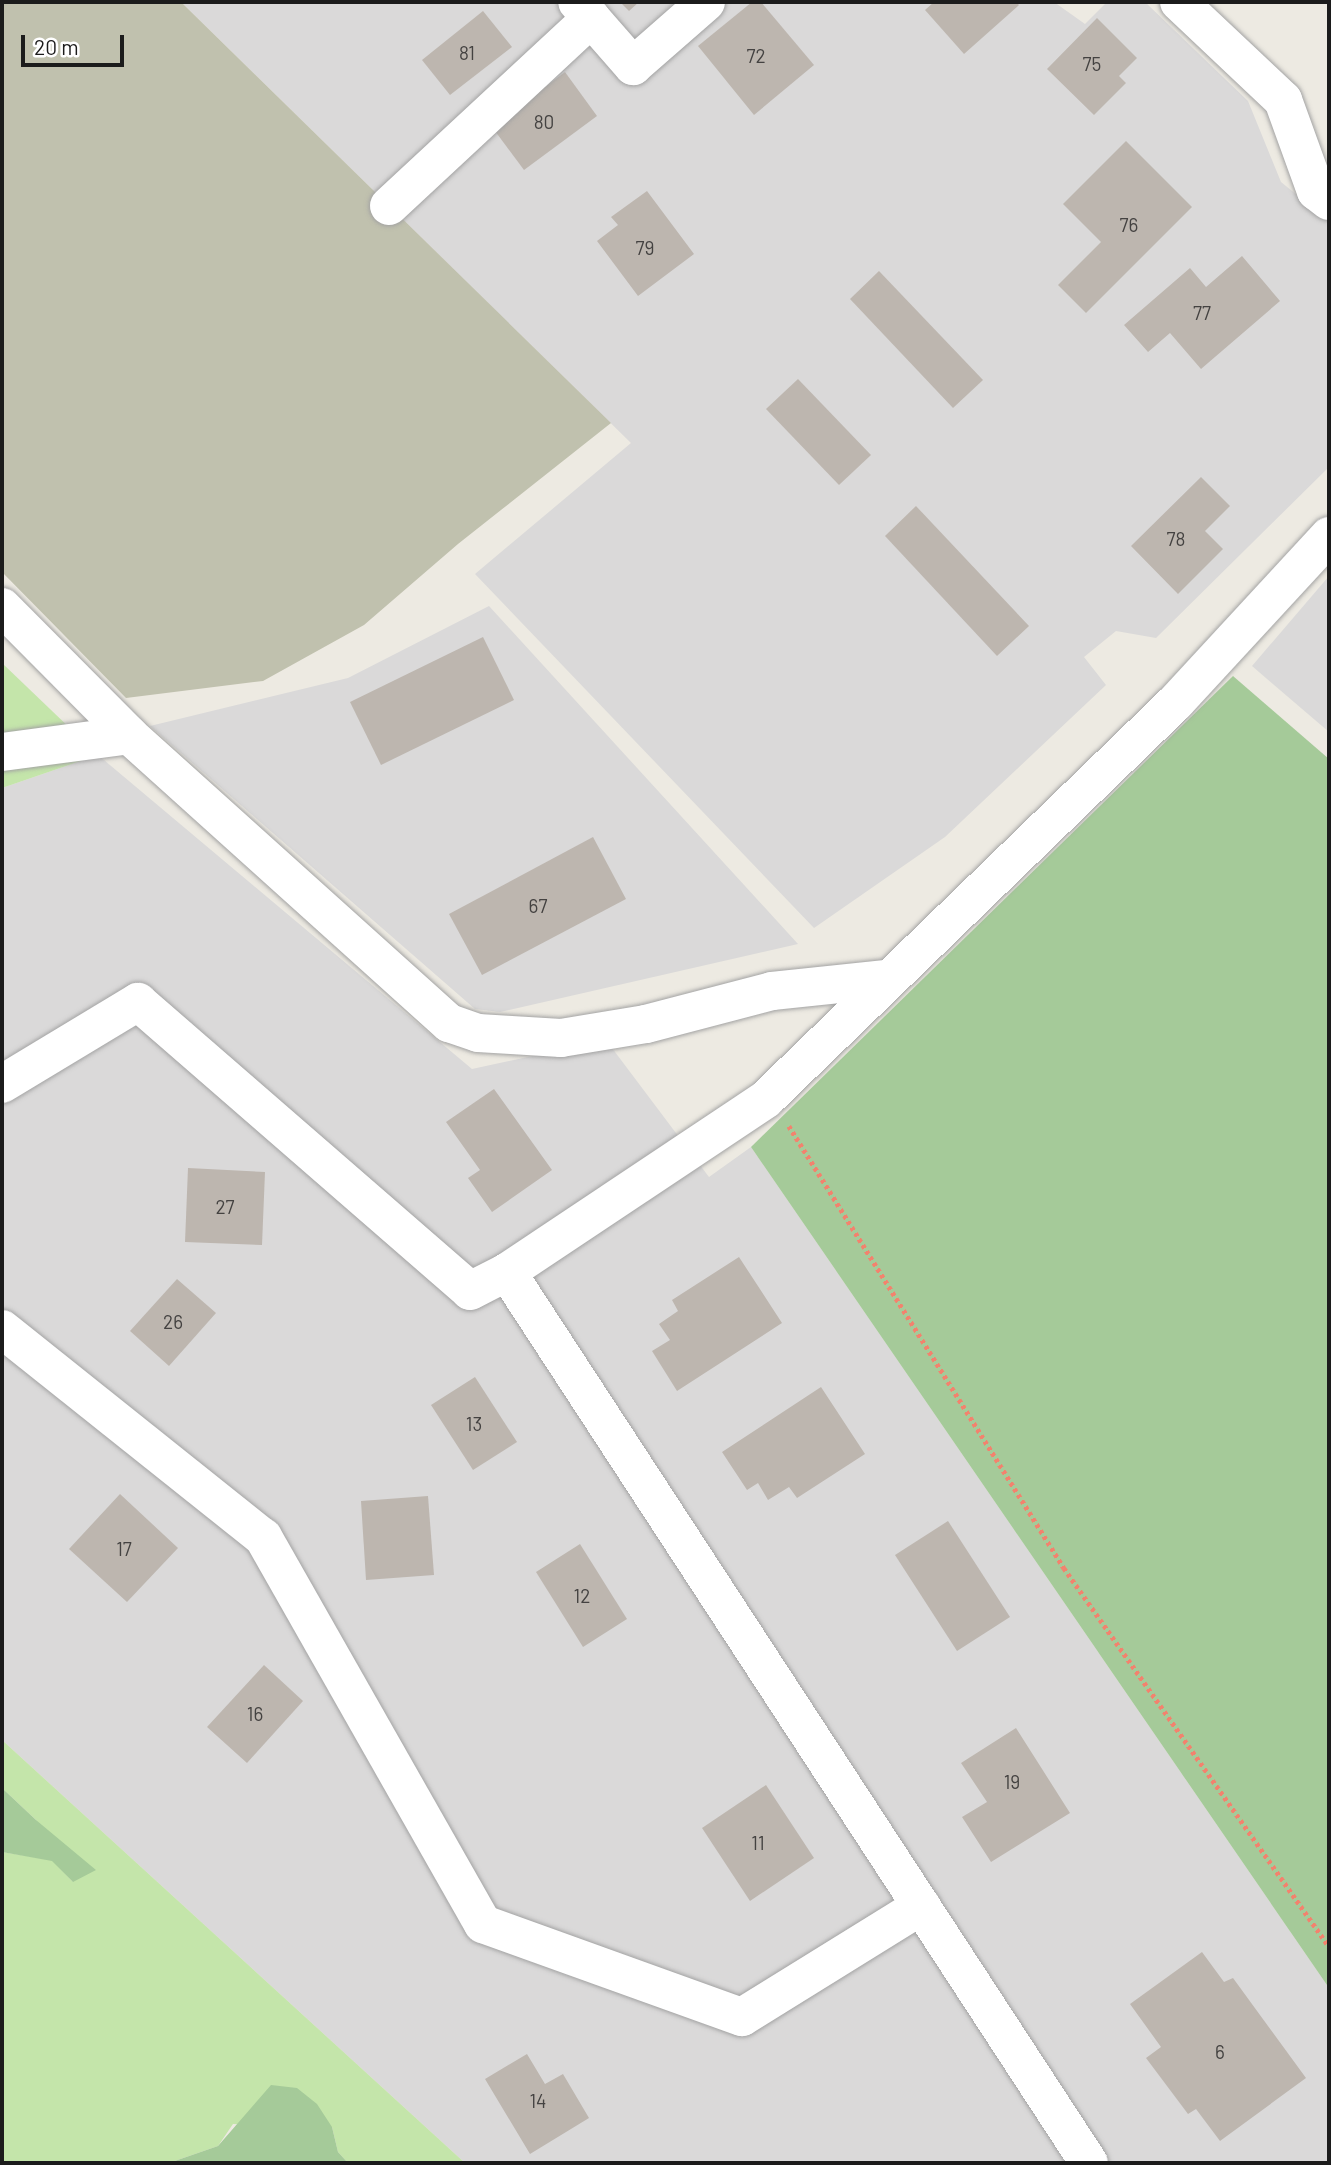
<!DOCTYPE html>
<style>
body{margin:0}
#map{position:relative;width:1331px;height:2165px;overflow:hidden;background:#edeae2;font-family:Barlow,sans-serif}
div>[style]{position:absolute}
.residential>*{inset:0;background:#dad9d9}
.construction>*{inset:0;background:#c0c1ae}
.grass>*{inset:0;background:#c4e5aa}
.forest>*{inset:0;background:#a5ca99}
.building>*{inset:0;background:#bdb6af}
.path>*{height:4.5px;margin-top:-2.25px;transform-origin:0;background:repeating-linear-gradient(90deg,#f2836e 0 3.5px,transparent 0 7px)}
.roads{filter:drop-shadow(0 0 2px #a3a3a3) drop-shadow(0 0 2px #a3a3a3)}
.minor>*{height:38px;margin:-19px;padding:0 19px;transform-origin:19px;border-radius:19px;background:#fff}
span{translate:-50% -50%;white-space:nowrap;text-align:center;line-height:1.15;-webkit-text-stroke:5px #fff;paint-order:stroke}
.number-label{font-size:19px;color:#444241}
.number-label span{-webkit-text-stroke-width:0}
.frame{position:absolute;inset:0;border:4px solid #1c1c1c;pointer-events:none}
.scale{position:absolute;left:21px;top:35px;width:103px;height:32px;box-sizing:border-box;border:4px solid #1c1c1c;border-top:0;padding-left:9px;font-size:21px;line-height:24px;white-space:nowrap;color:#1c1c1c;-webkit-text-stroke:5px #fff;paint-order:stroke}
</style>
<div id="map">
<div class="residential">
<i style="clip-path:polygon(181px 2px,1054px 2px,1085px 24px,1107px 2px,1145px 2px,1248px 101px,1281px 182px,1329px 221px,1329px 467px,1156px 638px,1116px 631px,1084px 657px,1106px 685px,945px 837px,814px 928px,475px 574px,631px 443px)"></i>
<i style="clip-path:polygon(1329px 576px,1329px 732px,1252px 666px)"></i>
<i style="clip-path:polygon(489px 606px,798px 944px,500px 1012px,475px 1009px,150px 726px,348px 678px)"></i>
<i style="clip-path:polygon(98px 755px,472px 1069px,606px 1040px,709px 1177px,751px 1147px,1329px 1988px,1329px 2163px,465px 2163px,2px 1740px,2px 788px)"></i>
</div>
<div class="construction">
<i style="clip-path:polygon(2px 2px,181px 2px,611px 423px,458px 544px,364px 625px,263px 681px,126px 698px,2px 572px)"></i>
</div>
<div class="grass">
<i style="clip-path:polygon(2px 663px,98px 755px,2px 788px)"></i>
<i style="clip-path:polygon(2px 1740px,465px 2163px,348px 2163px,338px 2152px,332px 2127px,233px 2124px,218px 2146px,169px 2163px,2px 2163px,2px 1852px,52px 1860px,73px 1882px,36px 1820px,2px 1788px)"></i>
</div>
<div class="forest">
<i style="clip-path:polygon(1233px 676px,1329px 759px,1329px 1988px,751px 1147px)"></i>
<i style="clip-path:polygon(2px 1788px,36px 1820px,96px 1870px,73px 1882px,52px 1861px,2px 1852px)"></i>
<i style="clip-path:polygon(271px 2085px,297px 2088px,317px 2104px,332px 2127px,338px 2152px,348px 2163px,169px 2163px,218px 2146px)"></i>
</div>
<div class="building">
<i style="clip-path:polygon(620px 2px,639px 2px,629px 11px)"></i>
<i style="clip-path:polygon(752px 2px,761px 2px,814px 65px,754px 115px,698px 46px)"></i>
<i style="clip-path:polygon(934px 2px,1016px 2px,1019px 5px,964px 54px,925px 10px)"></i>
<i style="clip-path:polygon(483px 11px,512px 47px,450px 95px,422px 60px)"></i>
<i style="clip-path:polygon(1097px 18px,1137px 58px,1119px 76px,1126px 83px,1094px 115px,1047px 69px)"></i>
<i style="clip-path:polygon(565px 72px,597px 116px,524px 170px,492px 127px)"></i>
<i style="clip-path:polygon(1126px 141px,1192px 207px,1086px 313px,1058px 285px,1101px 242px,1063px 204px)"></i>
<i style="clip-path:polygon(647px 191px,694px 254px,638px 296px,597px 241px,618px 225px,611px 217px)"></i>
<i style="clip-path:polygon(1242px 256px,1280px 301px,1201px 369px,1170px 333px,1148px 352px,1124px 325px,1190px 268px,1206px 287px)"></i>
<i style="clip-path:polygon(879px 271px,983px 380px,953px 408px,850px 299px)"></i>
<i style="clip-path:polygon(798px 379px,871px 455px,839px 485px,766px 409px)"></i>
<i style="clip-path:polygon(1201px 477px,1230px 506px,1205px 531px,1223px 549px,1178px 594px,1131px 546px)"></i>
<i style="clip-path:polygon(916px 506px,1029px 626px,997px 656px,885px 536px)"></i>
<i style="clip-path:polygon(483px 637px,514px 700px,381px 765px,350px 702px)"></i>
<i style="clip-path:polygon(593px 837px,626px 899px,482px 975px,449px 914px)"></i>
<i style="clip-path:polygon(494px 1089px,552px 1170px,492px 1212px,468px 1178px,480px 1170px,446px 1122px)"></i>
<i style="clip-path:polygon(188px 1168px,265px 1172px,262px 1245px,185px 1242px)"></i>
<i style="clip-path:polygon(739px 1257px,782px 1323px,677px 1391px,652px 1351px,670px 1340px,659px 1324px,678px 1311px,672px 1300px)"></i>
<i style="clip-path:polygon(177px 1279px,216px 1313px,169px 1366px,130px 1331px)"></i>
<i style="clip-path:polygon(475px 1377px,517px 1442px,473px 1470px,431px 1405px)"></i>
<i style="clip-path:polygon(821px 1387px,865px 1454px,797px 1498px,789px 1487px,768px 1500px,758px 1483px,747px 1490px,722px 1452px)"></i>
<i style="clip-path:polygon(120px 1494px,178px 1548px,127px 1602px,69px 1549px)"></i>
<i style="clip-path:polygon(428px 1496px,434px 1575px,366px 1580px,361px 1501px)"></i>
<i style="clip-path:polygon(948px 1521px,1010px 1617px,957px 1651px,895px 1555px)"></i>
<i style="clip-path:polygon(580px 1544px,627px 1619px,583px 1647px,536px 1572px)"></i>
<i style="clip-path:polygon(264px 1665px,303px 1701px,247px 1763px,207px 1727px)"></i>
<i style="clip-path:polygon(1016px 1728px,1070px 1813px,991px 1862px,962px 1817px,987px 1802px,961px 1763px)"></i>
<i style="clip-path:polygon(766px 1785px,814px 1858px,750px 1901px,702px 1828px)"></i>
<i style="clip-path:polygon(1202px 1952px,1224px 1982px,1233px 1978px,1306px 2078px,1220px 2141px,1196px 2109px,1188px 2114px,1146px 2058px,1161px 2047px,1130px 2004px)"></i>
<i style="clip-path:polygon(527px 2054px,545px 2084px,563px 2074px,589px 2118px,530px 2154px,485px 2079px)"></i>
</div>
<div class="path">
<i style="left:789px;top:1126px;width:521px;rotate:58.11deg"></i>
<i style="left:1064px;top:1568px;width:462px;rotate:55deg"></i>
</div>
<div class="roads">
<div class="minor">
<i style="left:1179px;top:2px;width:143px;rotate:43.3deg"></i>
<i style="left:1283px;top:100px;width:97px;rotate:70.1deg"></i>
<i style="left:1316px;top:191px;width:16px;rotate:38deg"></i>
<i style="left:591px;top:18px;width:64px;rotate:48.8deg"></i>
<i style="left:633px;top:66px;width:97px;rotate:-41.2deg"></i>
<i style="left:389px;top:206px;width:276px;rotate:-42.9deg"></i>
<i style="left:591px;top:18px;width:21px;rotate:-131deg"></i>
<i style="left:2px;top:607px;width:180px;rotate:45.2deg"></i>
<i style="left:129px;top:735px;width:431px;rotate:42deg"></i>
<i style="left:449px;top:1023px;width:31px;rotate:19deg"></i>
<i style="left:478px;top:1033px;width:83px;rotate:3.4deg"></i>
<i style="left:561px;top:1038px;width:86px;rotate:-9.4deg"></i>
<i style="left:646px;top:1024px;width:130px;rotate:-14.7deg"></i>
<i style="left:772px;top:991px;width:115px;rotate:-6deg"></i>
<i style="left:2px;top:752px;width:128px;rotate:-7.6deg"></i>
<i style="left:2px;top:1084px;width:159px;rotate:-31.1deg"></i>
<i style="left:138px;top:1002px;width:440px;rotate:41deg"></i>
<i style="left:470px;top:1291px;width:42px;rotate:-27.2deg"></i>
<i style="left:507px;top:1272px;width:311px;rotate:-33.7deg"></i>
<i style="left:766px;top:1099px;width:571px;rotate:-44.08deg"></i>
<i style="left:1176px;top:702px;width:226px;rotate:-47.3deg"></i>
<i style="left:507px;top:1272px;width:1064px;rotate:56.85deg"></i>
<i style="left:2px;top:1329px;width:334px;rotate:38.6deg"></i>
<i style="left:263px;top:1537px;width:445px;rotate:60.4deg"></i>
<i style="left:483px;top:1924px;width:275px;rotate:19.8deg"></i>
<i style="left:742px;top:2017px;width:211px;rotate:-31.8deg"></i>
</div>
</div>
<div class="number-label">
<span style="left:467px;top:53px">81</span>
<span style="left:756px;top:56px">72</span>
<span style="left:1092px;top:64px">75</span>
<span style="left:544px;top:122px">80</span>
<span style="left:1129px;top:225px">76</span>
<span style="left:645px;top:248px">79</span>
<span style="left:1202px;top:313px">77</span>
<span style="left:1176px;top:539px">78</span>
<span style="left:538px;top:906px">67</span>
<span style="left:225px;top:1207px">27</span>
<span style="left:173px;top:1322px">26</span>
<span style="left:474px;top:1424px">13</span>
<span style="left:124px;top:1549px">17</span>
<span style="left:582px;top:1596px">12</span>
<span style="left:255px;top:1714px">16</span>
<span style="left:1012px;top:1782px">19</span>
<span style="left:758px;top:1843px">11</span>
<span style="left:1220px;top:2052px">6</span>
<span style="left:538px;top:2101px">14</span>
</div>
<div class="frame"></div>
<div class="scale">20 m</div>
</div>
